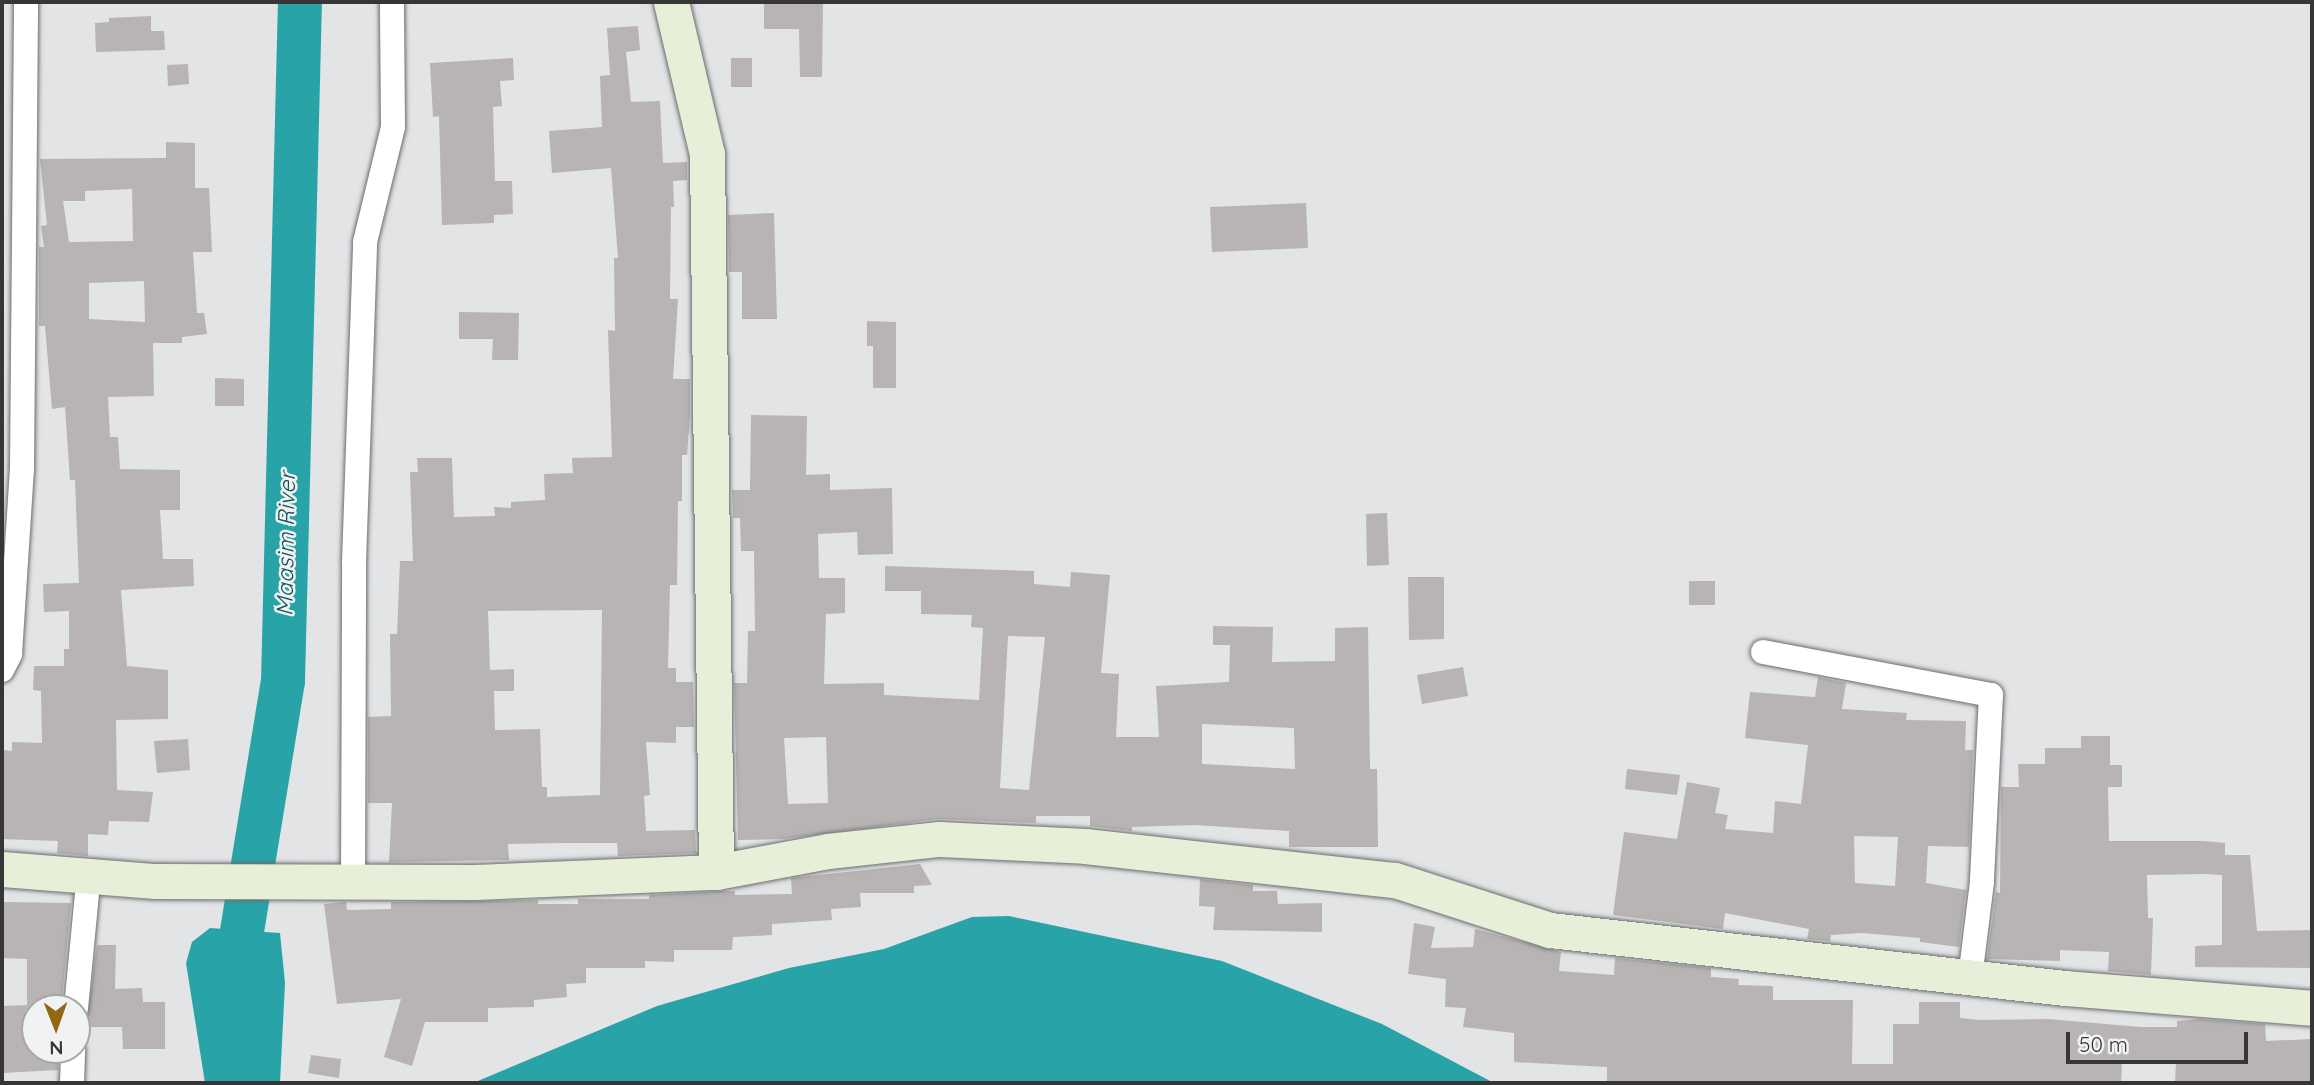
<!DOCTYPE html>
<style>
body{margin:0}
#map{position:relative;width:2314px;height:1085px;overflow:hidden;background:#e2e4e6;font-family:Quicksand,sans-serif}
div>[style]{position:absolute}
.water>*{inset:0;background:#28a4a9}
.river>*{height:44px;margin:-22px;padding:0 22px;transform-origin:22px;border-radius:22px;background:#28a4a9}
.building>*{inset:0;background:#b7b4b3}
.roads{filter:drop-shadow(0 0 2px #6c6d6f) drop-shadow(0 0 2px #6c6d6f)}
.street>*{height:24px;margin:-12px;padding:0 12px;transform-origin:12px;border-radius:12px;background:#fff}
.secondary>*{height:35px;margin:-17.5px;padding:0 17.5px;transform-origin:17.5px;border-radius:17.5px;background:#e8efd9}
span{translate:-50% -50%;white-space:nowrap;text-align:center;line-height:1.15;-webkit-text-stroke:5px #f0f2f3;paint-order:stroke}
.water-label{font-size:23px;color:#125457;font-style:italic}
.frame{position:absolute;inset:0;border:4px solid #363637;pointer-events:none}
.north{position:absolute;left:21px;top:994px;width:70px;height:70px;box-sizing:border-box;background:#f0f2f3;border:2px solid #a6a7a8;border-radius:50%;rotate:179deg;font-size:19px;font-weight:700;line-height:28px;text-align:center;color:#363637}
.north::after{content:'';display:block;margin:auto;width:24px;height:32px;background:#936612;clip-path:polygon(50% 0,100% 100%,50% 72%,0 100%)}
.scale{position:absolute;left:2066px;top:1032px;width:182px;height:32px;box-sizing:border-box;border:4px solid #363637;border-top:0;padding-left:9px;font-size:21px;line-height:24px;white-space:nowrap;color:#363637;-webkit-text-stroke:5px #f0f2f3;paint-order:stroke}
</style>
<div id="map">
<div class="water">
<i style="clip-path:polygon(1009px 916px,1222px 961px,1382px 1024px,1494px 1083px,473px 1083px,657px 1006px,789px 968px,884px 949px,972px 917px)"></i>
<i style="clip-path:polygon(210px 928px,280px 933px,285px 983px,280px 1083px,205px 1083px,186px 963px,192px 942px)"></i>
</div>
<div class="river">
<i style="left:237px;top:1083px;width:103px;rotate:-91.7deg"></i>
<i style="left:234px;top:980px;width:303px;rotate:-80.7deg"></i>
<i style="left:283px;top:681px;width:679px;rotate:-88.57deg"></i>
</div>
<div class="building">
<i style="clip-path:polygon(764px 2px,823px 2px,822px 77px,800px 77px,799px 29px,764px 29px)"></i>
<i style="clip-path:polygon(151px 16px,151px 31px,164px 31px,165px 50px,96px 52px,95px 23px,109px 22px,109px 18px)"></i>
<i style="clip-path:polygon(evenodd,638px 26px,640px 50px,626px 52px,631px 102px,660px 101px,663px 163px,687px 162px,687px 180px,673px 181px,674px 207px,671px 207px,670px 299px,678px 299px,673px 379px,690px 379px,690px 416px,687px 455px,682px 455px,682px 501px,678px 501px,677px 585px,670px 585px,668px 668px,676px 668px,676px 682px,693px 682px,694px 727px,676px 727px,676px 743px,646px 742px,650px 795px,644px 796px,646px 831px,695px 830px,696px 853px,618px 856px,617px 843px,563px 843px,508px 844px,509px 860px,389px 862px,392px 803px,368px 803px,368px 717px,391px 716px,390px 634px,397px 634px,400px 561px,413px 561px,410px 472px,418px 472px,417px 458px,452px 458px,454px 517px,495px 516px,494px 507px,511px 508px,511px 502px,545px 500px,544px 474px,573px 473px,572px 458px,612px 457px,608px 330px,615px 331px,614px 258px,618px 258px,611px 168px,552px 173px,549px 131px,602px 127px,600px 76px,610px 75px,607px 28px,638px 26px,602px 610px,600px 795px,547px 797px,547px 787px,542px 787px,540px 729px,495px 730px,494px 691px,514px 691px,514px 669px,490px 670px,488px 611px,602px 610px)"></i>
<i style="clip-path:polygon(513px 58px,514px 80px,500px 81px,502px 106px,493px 107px,495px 181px,512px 181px,513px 214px,494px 215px,494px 223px,442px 225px,439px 116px,433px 117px,430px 63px)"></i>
<i style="clip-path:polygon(731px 58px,752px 58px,752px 87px,731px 87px)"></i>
<i style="clip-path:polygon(188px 64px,189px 84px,168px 86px,167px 65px)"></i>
<i style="clip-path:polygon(evenodd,166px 142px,195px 143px,195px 188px,209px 188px,212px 252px,193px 252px,197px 313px,204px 313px,207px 334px,182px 337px,182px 343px,153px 343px,154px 396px,108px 397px,110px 437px,118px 437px,120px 469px,180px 470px,180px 510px,160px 510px,163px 559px,193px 559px,194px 586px,121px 590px,127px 666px,168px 670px,168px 719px,116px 720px,117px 790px,153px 792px,149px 822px,109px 821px,108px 835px,88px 834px,88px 856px,57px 853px,58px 841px,2px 839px,2px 750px,12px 751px,12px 742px,42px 743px,41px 691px,33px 690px,34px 666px,64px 666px,64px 649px,69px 649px,69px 611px,44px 612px,43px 584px,79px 583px,75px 480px,70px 480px,65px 407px,52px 409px,45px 326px,39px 326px,39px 247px,44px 247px,41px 226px,47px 225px,40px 159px,166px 158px,166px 142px,132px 189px,133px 241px,69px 242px,63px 201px,85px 201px,85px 191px,132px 189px,166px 142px,144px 281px,145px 322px,89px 319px,89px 283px,144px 281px)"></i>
<i style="clip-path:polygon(1306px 203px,1308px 248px,1212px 252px,1210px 207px)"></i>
<i style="clip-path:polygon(774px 213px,777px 319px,742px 319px,742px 272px,729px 272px,728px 215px)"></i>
<i style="clip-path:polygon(459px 312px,519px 313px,518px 360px,492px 360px,493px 339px,459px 339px)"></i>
<i style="clip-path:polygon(867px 321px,896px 322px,896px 388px,873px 388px,873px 346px,867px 346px)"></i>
<i style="clip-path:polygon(215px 378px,244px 379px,244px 406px,215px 406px)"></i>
<i style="clip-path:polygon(evenodd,751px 415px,807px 416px,806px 475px,830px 474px,830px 490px,892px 488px,893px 554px,858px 555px,857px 532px,818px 534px,819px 578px,845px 578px,845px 613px,826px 614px,824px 684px,884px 683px,884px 695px,979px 700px,983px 628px,971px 627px,972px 615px,921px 614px,921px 591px,885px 591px,885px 566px,1034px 571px,1034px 584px,1070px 587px,1071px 572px,1110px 575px,1101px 673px,1119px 674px,1116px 737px,1159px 737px,1156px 686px,1229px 682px,1230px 645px,1213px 645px,1213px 626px,1273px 627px,1272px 662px,1335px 661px,1335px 628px,1368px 627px,1370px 769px,1377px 769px,1378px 847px,1289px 847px,1289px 831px,1195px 825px,1132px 827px,1132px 831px,1090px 826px,1090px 816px,1036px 816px,1036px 823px,937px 819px,783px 839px,738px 840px,734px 683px,747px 683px,748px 631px,755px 631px,754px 551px,741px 551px,740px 518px,733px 518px,732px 490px,750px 490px,751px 415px,1008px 636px,1045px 637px,1029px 790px,1000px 788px,1008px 636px,751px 415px,1202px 724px,1294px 728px,1295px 769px,1202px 764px,1202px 724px,751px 415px,826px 737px,828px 803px,788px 804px,784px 738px,826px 737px)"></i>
<i style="clip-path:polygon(1387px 513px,1389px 565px,1367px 566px,1366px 514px)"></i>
<i style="clip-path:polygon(1408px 577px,1444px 577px,1444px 639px,1409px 640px)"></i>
<i style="clip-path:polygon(1689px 581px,1715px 581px,1715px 605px,1689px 605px)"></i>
<i style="clip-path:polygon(1463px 667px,1468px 696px,1422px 704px,1417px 675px)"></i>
<i style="clip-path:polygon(evenodd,1818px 677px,1846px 683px,1842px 709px,1907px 713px,1906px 720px,1966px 721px,1965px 750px,1973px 750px,1969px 847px,1928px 846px,1926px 883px,1966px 890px,1959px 947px,1920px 942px,1920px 938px,1862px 933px,1831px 935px,1830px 941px,1807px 939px,1809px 929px,1725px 913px,1723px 929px,1613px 915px,1624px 832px,1677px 839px,1687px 782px,1720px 788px,1715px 813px,1728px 815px,1725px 829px,1773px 833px,1775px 801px,1801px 804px,1808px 745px,1745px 738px,1750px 692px,1815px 697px,1818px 677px,1854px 836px,1898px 837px,1895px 886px,1855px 883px,1854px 836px)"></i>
<i style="clip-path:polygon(2081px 736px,2110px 736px,2110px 765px,2122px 765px,2122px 787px,2108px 787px,2109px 841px,2204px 841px,2225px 843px,2225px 855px,2250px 855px,2257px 931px,2312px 930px,2312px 968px,2195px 967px,2195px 946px,2222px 945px,2222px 875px,2205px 874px,2147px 875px,2148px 918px,2153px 918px,2151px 975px,2108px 971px,2109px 952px,2060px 950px,2060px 961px,1987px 959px,1996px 892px,2000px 893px,2001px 787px,2019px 787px,2018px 764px,2045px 764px,2045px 748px,2081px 748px)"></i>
<i style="clip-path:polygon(188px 739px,190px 770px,157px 773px,154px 741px)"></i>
<i style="clip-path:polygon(1627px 769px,1680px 775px,1677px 795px,1625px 789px)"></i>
<i style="clip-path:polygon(920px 864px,932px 885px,914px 886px,914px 893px,860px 893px,861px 907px,831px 909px,832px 920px,772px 924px,772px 935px,733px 937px,732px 950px,674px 950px,674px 962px,645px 961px,645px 968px,586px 968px,586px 983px,566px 984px,567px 997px,534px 1000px,534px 1007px,488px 1008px,488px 1022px,425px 1022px,412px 1066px,384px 1057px,401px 999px,337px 1004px,324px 904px,346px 902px,347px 910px,391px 909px,391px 902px,538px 900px,538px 904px,578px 904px,578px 899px,649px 899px,649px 895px,724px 891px,735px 891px,735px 895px,792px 894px,791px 878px)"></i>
<i style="clip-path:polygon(1200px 879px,1253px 885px,1253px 891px,1277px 891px,1278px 904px,1322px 903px,1322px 932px,1213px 930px,1215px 907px,1199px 906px)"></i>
<i style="clip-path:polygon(2px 902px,71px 903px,61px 1008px,35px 1008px,35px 1050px,58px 1050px,58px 1070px,2px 1073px,2px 1006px,27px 1005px,27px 959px,2px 958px)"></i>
<i style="clip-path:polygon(1414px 923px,1435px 927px,1431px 948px,1473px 947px,1475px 929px,1561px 952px,1559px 971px,1614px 975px,1615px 958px,1711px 968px,1711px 977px,1739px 979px,1738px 985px,1773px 986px,1773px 1000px,1853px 1000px,1852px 1064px,1893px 1064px,1893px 1024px,1919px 1024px,1919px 1002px,1960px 1002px,1960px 1018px,1980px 1020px,2047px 1019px,2141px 1027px,2177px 1027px,2177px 1021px,2200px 1019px,2265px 1024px,2266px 1041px,2312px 1039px,2312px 1083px,2175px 1083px,2176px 1063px,2122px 1063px,2121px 1083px,1607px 1083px,1607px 1067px,1514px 1062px,1514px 1033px,1463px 1027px,1466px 1008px,1445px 1007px,1446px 979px,1408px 974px)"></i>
<i style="clip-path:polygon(97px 945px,116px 945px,115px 989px,142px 988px,143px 1002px,165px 1002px,165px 1049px,123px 1049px,122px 1027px,86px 1027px)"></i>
<i style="clip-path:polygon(311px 1055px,341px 1059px,339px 1078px,308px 1073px)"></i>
</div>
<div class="roads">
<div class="street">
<i style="left:1763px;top:652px;width:232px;rotate:10.7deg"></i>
<i style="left:1991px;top:695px;width:187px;rotate:92.8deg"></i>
<i style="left:1982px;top:882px;width:97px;rotate:97.1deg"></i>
<i style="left:2px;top:670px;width:18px;rotate:-63deg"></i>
<i style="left:10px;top:654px;width:185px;rotate:-86.3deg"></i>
<i style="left:22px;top:469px;width:467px;rotate:-89.5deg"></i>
<i style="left:353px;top:885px;width:323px;rotate:-89.8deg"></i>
<i style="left:354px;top:562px;width:320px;rotate:-88deg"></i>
<i style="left:365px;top:242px;width:118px;rotate:-76.3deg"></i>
<i style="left:393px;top:127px;width:125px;rotate:-90.5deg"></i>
<i style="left:76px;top:1008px;width:136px;rotate:-84.5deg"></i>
<i style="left:72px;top:1083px;width:33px;rotate:-88deg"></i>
</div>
<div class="secondary">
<i style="left:671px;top:2px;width:156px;rotate:76.7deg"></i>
<i style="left:707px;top:154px;width:718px;rotate:89.28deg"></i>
<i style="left:2px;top:869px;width:154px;rotate:4.5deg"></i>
<i style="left:156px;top:881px;width:318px;rotate:0.2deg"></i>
<i style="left:474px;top:882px;width:242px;rotate:-2.4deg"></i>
<i style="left:716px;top:872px;width:114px;rotate:-10.6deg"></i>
<i style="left:828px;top:851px;width:112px;rotate:-6.2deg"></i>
<i style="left:939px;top:839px;width:146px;rotate:2.7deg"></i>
<i style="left:1085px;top:846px;width:312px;rotate:6.3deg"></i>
<i style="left:1395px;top:880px;width:163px;rotate:17.9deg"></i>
<i style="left:1550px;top:930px;width:518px;rotate:6.43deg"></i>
<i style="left:2065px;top:988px;width:248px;rotate:4.6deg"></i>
</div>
</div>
<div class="water-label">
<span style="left:286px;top:544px;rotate:-89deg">Maasim River</span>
</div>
<div class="frame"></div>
<div class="north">N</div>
<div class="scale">50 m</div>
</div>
